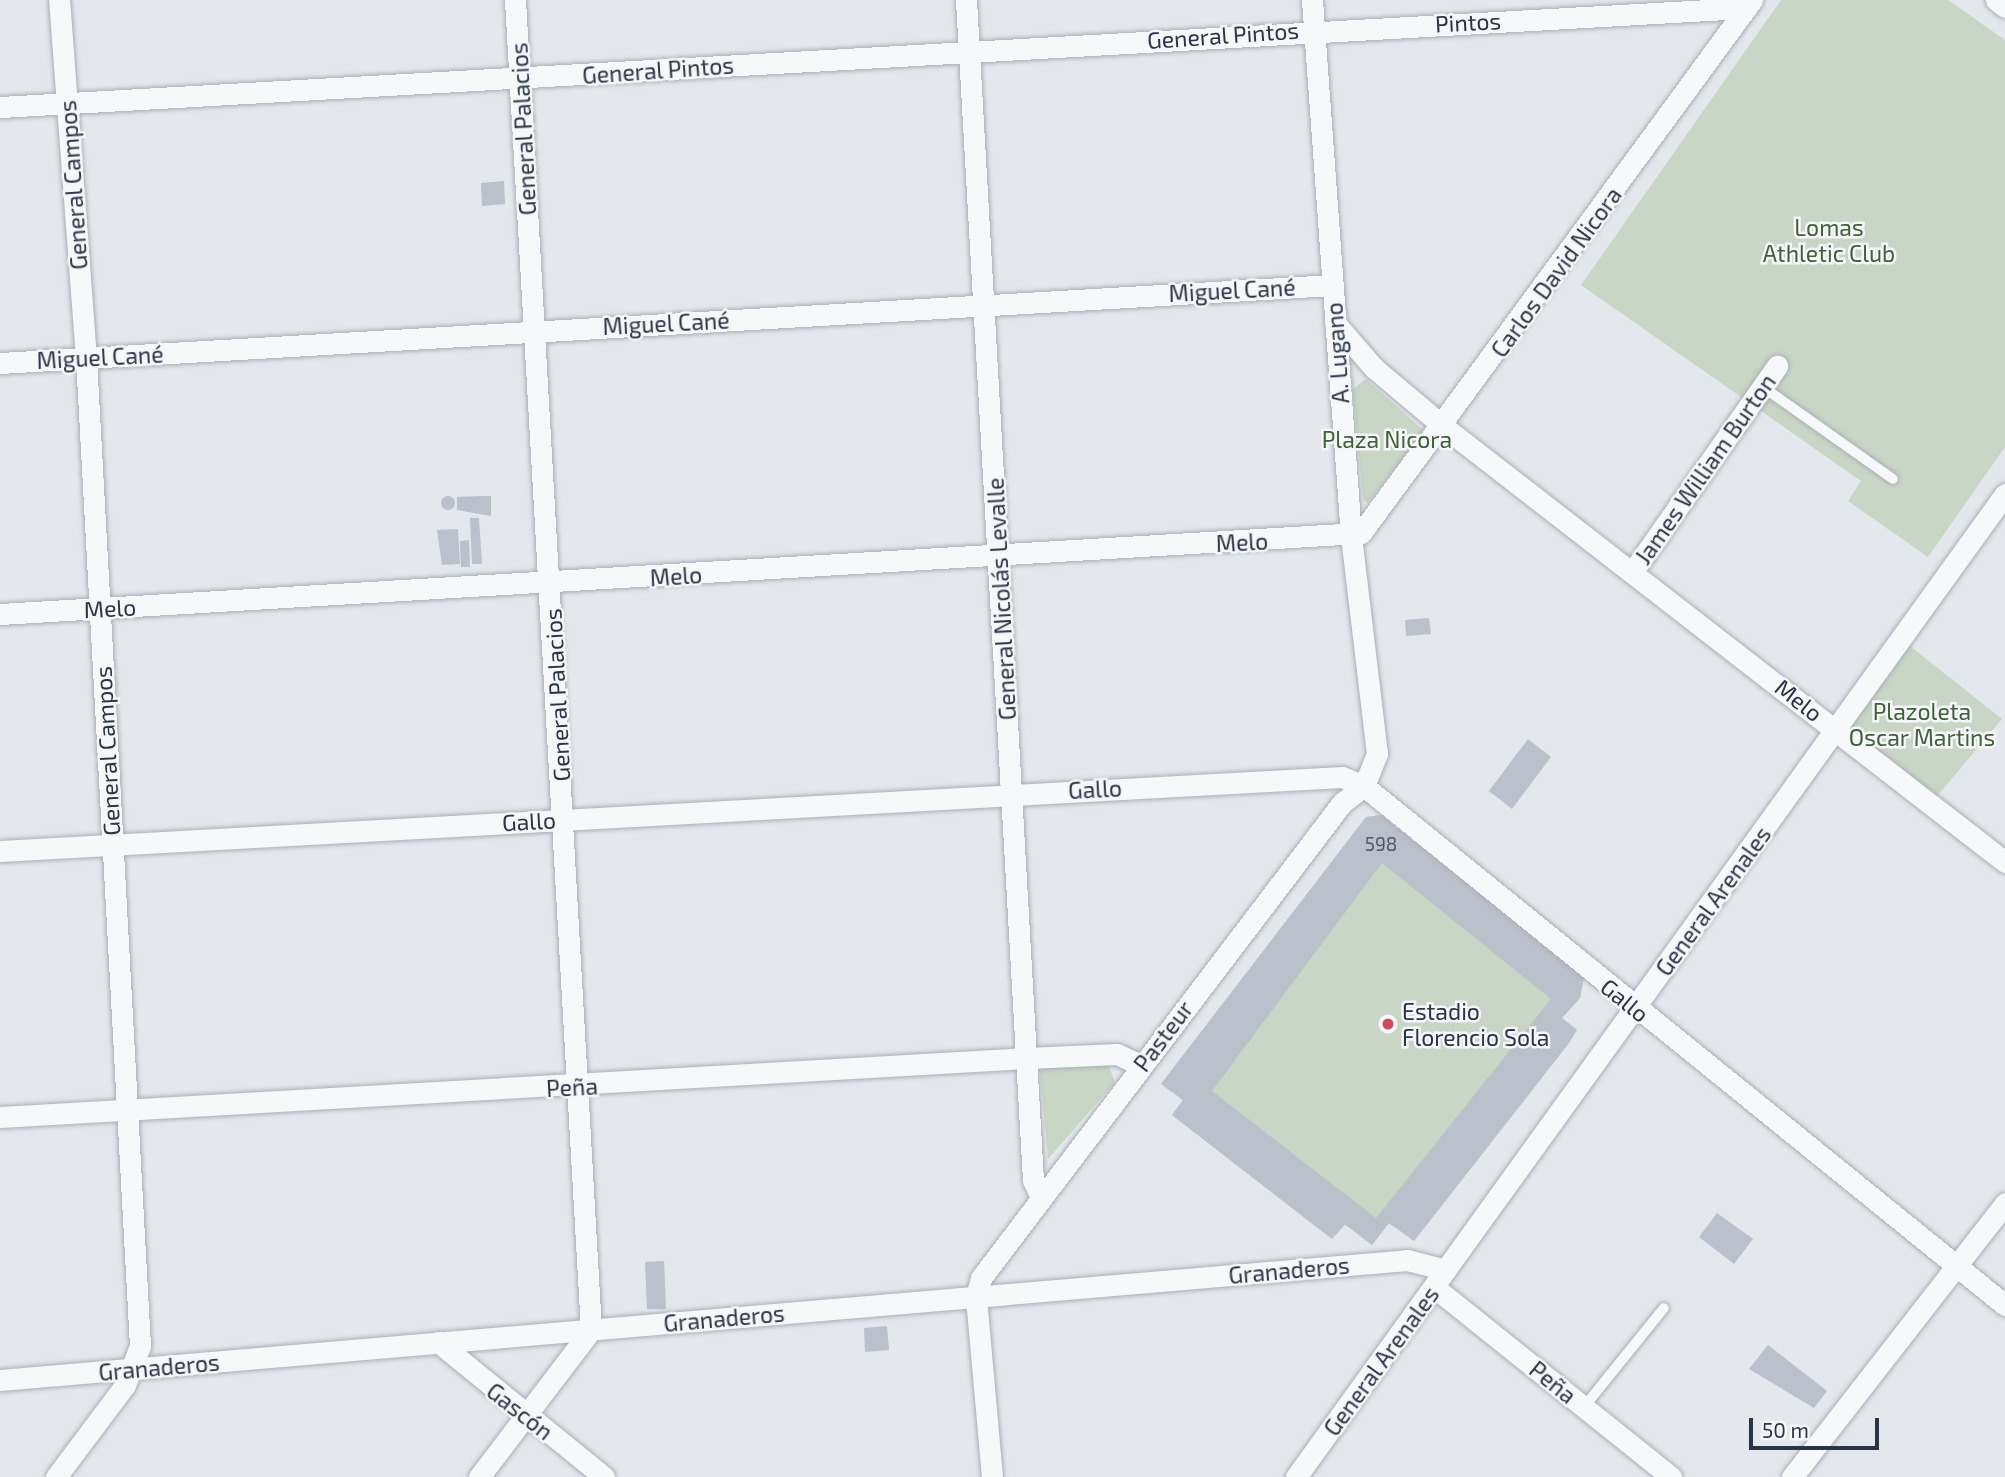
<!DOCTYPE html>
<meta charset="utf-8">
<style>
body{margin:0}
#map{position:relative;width:2005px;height:1477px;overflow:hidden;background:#e4e7ec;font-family:"Exo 2",sans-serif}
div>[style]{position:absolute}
.green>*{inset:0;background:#c9d6c5}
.building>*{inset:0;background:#bbc0ca}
.round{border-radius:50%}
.roads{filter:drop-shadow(0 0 2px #a9aeb7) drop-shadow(0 0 2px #a9aeb7)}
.service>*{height:10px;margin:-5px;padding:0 5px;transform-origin:5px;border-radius:5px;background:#f7f8fa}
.minor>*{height:21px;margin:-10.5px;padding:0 10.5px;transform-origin:10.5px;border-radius:10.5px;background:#f7f8fa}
.dots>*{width:19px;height:19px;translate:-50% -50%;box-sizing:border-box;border:4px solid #f4f6f9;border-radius:50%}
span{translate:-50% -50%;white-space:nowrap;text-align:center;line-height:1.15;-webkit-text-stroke:5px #f4f6f9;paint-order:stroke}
.number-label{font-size:19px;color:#4f5766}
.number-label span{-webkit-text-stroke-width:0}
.street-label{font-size:23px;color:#2b3445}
.park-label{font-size:23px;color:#3f6138}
.poi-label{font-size:23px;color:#2b3445}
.left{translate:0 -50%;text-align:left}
.scale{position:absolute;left:1749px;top:1418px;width:130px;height:32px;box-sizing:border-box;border:4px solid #2b3445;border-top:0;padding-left:9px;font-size:21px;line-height:24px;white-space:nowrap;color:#2b3445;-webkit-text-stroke:5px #f4f6f9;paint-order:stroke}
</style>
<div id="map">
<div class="green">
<i style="clip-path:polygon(1781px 0,1948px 0,2005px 40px,2005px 447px,1928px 557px,1848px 501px,1861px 481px,1581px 285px)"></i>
<i style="clip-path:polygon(1366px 379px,1424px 431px,1368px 503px,1363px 500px,1353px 389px)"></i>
<i style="clip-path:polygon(1906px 643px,2002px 719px,1933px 801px,1844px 730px)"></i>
<i style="clip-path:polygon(1381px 815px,1584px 977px,1580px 998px,1562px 1018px,1577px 1030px,1569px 1043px,1414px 1241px,1389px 1223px,1372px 1245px,1345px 1225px,1332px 1239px,1172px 1115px,1183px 1100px,1161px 1084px,1366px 817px)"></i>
<i style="clip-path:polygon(1108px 1064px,1115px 1082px,1048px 1159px,1040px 1071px,1047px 1065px)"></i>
</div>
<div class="building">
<i style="clip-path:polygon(504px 181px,505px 204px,482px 206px,481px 183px)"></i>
<i class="round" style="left:441px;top:496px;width:14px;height:14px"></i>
<i style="clip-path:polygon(481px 496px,491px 496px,491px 516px,457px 510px,457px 497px)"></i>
<i style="clip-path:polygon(470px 518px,479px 518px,482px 564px,472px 564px)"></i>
<i style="clip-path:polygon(458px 529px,460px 564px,442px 565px,437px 530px)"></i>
<i style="clip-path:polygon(469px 540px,470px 567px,461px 567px,460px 541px)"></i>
<i style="clip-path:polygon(1429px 618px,1431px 634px,1406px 636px,1405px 620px)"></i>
<i style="clip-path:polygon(1528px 739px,1551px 757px,1512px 809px,1489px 791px)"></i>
<i style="clip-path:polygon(evenodd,1381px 815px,1584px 977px,1580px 998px,1562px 1018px,1577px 1030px,1569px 1043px,1414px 1241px,1389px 1223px,1372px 1245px,1345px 1224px,1332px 1239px,1172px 1115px,1183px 1100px,1161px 1084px,1366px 817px,1381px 815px,1382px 863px,1551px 999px,1376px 1218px,1212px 1091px,1382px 863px)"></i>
<i style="clip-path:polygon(1717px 1213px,1753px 1239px,1734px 1264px,1699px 1237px)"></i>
<i style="clip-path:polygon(664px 1261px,666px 1309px,647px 1309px,645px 1262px)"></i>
<i style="clip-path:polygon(887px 1326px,889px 1350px,865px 1352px,864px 1328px)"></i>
<i style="clip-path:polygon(1768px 1345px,1827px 1391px,1814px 1408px,1749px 1369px)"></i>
</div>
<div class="roads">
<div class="service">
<i style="left:1763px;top:387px;width:159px;rotate:35.3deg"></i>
<i style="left:1584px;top:1407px;width:127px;rotate:-51.1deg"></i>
</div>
<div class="minor">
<i style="left:966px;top:0;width:1182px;rotate:86.75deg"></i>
<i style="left:1033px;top:1180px;width:19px;rotate:65deg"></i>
<i style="left:1996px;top:0;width:11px;rotate:38deg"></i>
<i style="left:0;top:107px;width:1749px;rotate:-3.25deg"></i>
<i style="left:1335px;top:323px;width:60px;rotate:49.1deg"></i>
<i style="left:1374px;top:368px;width:92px;rotate:40.1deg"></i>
<i style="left:1444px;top:427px;width:710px;rotate:37.79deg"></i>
<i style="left:0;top:363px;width:1335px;rotate:-3.35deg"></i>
<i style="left:1633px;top:571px;width:251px;rotate:-54.9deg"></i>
<i style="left:0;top:614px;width:1363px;rotate:-3.41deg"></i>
<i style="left:1361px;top:533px;width:661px;rotate:-53.74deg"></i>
<i style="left:0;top:851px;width:1344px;rotate:-3.16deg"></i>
<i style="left:1342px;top:777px;width:24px;rotate:22deg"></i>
<i style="left:1364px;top:786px;width:825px;rotate:39deg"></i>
<i style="left:0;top:1117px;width:1028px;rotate:-3.29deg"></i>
<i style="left:1026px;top:1058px;width:91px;rotate:-2.5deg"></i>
<i style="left:1117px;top:1054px;width:26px;rotate:25deg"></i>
<i style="left:1434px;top:1287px;width:304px;rotate:38.7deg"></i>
<i style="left:438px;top:1342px;width:214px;rotate:39.1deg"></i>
<i style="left:0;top:1380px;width:1412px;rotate:-4.87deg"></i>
<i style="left:1407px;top:1260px;width:40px;rotate:14.4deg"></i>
<i style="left:56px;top:1477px;width:115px;rotate:-53.1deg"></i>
<i style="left:125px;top:1385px;width:42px;rotate:-69deg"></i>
<i style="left:140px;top:1346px;width:989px;rotate:-93.13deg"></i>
<i style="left:86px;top:358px;width:359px;rotate:-94.3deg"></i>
<i style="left:479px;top:1477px;width:185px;rotate:-52.7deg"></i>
<i style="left:591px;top:1330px;width:1332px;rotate:-93.27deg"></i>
<i style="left:992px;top:1477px;width:182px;rotate:-95.1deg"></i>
<i style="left:976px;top:1296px;width:19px;rotate:-74deg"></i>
<i style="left:981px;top:1278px;width:597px;rotate:-52.77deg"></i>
<i style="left:1342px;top:803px;width:28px;rotate:-38deg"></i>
<i style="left:1364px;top:786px;width:35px;rotate:-68deg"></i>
<i style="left:1377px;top:754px;width:220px;rotate:-96.8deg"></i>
<i style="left:1351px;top:536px;width:537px;rotate:-94.16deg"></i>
<i style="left:1296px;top:1477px;width:1212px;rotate:-54.2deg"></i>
<i style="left:1792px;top:1477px;width:347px;rotate:-52.1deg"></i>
</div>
</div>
<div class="dots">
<i style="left:1388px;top:1024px;background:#d1495b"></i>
</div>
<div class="number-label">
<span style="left:1381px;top:844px">598</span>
</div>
<div class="street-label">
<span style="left:1468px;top:22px;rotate:-3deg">Pintos</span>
<span style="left:1223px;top:35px;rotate:-4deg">General Pintos</span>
<span style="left:658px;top:70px;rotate:-4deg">General Pintos</span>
<span style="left:523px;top:129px;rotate:-93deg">General Palacios</span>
<span style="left:73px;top:185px;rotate:-94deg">General Campos</span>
<span style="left:1556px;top:272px;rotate:-54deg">Carlos David Nicora</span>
<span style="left:1232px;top:290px;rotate:-3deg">Miguel Cané</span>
<span style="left:666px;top:323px;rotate:-3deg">Miguel Cané</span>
<span style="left:1337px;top:353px;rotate:-94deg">A. Lugano</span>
<span style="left:100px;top:357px;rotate:-3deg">Miguel Cané</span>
<span style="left:1705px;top:469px;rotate:-55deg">James William Burton</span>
<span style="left:1242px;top:542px;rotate:-3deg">Melo</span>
<span style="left:676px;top:576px;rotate:-4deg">Melo</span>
<span style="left:1001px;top:599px;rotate:-93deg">General Nicolás Levalle</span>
<span style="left:110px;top:608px;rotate:-3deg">Melo</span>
<span style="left:557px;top:695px;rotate:-93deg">General Palacios</span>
<span style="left:1799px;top:700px;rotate:38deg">Melo</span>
<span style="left:107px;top:751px;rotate:-93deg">General Campos</span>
<span style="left:1095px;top:789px;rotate:-3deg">Gallo</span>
<span style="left:529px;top:821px;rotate:-3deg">Gallo</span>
<span style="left:1713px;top:901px;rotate:-54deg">General Arenales</span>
<span style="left:1625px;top:1000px;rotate:39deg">Gallo</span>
<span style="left:1163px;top:1036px;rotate:-53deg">Pasteur</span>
<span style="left:572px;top:1087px;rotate:-3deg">Peña</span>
<span style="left:1289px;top:1270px;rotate:-5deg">Granaderos</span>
<span style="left:724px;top:1318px;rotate:-5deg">Granaderos</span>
<span style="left:1381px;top:1361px;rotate:-54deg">General Arenales</span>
<span style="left:159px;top:1367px;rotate:-5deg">Granaderos</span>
<span style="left:1553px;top:1382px;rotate:39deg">Peña</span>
<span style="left:520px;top:1411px;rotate:38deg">Gascón</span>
</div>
<div class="park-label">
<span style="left:1829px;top:240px">Lomas<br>Athletic Club</span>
<span style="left:1387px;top:439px">Plaza Nicora</span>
<span style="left:1922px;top:724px">Plazoleta<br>Oscar Martins</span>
</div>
<div class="poi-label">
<span class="left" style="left:1402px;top:1024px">Estadio<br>Florencio Sola</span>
</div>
<div class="scale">50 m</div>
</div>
